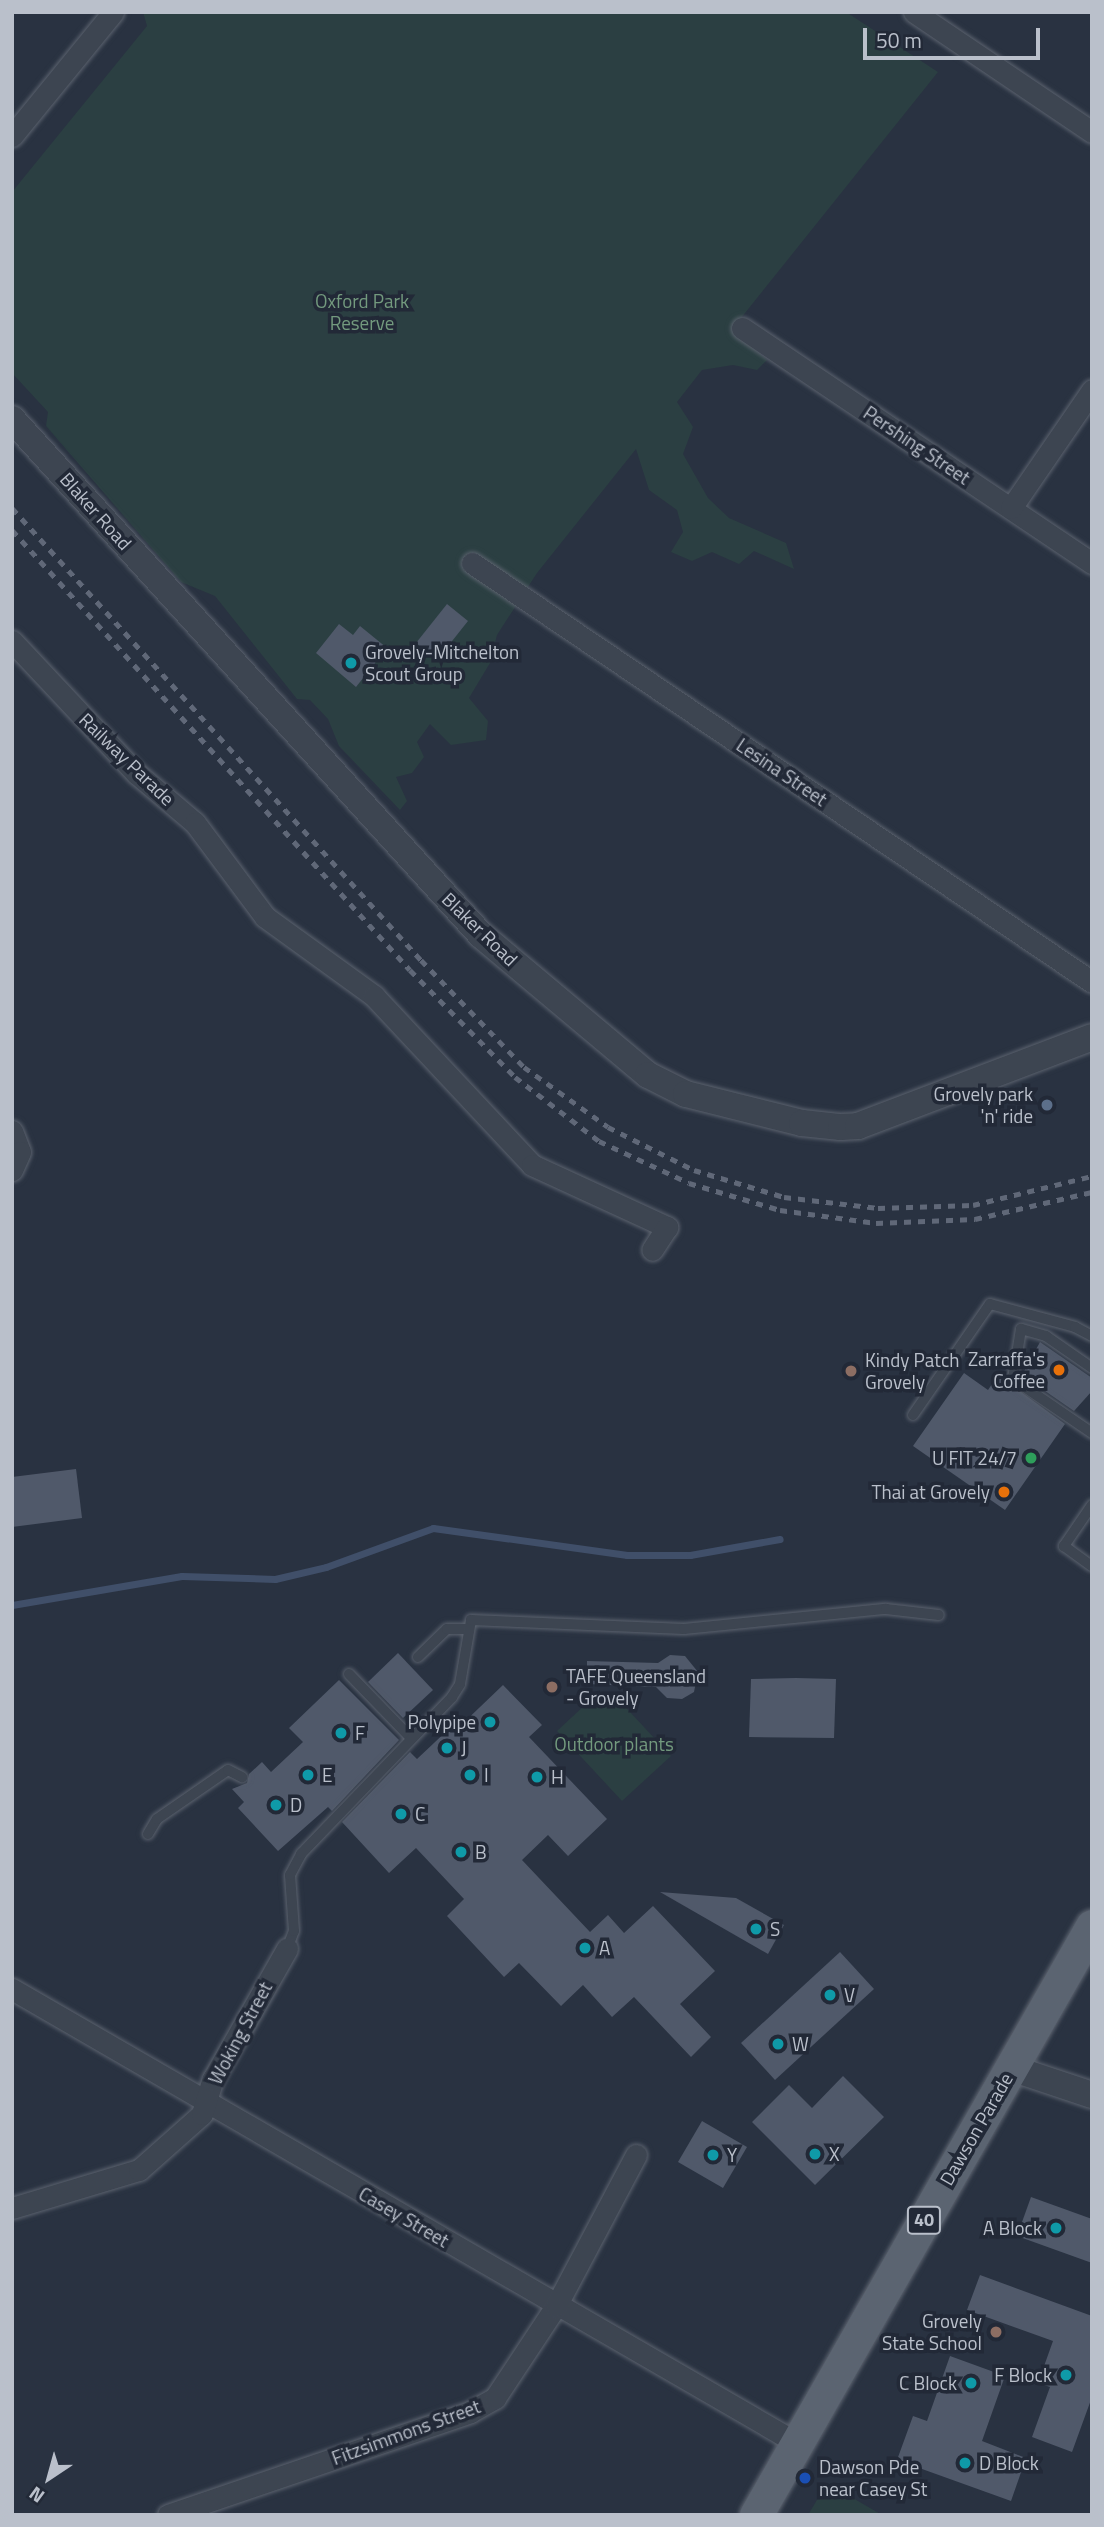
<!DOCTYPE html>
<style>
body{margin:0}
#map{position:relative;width:1104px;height:2527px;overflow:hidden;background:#293241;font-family:"Titillium Web",sans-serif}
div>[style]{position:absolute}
.green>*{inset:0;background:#2b3f42}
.stream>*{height:7px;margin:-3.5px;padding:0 3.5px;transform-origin:3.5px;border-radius:3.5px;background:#404f69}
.building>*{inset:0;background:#50596a}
.roads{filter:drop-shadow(0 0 2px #5b626e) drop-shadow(0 0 2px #5b626e)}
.service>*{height:10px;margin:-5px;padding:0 5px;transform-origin:5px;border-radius:5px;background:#3d4551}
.minor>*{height:21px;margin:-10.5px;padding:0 10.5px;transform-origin:10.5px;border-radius:10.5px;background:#3d4551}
.tertiary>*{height:26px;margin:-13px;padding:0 13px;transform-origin:13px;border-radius:13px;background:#3d4551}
.primary>*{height:33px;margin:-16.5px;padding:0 16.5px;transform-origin:16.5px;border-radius:16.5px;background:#5b6471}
.rail>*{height:5px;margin-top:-2.5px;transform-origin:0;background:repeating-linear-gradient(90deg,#606878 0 7px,transparent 0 14px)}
.dots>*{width:19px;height:19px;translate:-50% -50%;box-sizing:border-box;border:4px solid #222937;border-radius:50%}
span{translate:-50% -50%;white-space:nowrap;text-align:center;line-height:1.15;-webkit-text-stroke:7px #222937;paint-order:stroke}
.shield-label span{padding:2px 5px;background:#222937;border:2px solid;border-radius:5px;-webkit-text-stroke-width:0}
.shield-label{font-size:18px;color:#bac0cb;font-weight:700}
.park-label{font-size:19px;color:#739a7e}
.street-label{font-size:19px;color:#bac0cb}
.poi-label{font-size:19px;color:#bac0cb}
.left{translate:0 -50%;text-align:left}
.right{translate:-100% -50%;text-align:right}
.frame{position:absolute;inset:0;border:14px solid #bac0cb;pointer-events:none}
.north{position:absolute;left:14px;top:2443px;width:70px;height:70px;-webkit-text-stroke:5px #222937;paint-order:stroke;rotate:216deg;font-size:19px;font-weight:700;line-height:28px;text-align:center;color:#bac0cb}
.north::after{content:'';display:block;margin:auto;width:24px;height:32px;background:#bac0cb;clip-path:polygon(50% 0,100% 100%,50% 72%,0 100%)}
.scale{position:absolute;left:863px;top:28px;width:177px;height:32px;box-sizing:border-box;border:4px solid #bac0cb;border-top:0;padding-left:9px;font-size:21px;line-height:24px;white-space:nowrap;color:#bac0cb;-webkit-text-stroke:5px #222937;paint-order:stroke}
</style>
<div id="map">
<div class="green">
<i style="clip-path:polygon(143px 12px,846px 12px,938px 72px,733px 328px,767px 360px,757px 370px,733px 365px,702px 370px,677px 402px,693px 427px,683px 454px,708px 498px,729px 518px,786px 543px,794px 569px,754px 551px,739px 564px,712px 552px,692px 561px,671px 552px,683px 532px,677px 510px,649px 490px,636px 449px,537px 573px,497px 635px,490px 663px,469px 698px,488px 721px,486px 740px,451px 745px,430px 724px,417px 742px,424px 757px,412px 773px,396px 777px,407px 801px,400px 810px,339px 746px,328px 719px,310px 700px,297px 699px,215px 596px,181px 582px,46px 426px,48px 412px,12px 373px,12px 192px,147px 26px)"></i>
<i style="clip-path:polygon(616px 1697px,671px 1756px,622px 1801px,557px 1731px,586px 1704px)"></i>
<i style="clip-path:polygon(827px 2483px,882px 2515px,808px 2515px)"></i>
</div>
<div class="stream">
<i style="left:12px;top:1605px;width:172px;rotate:-9.7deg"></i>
<i style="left:182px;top:1576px;width:93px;rotate:1.8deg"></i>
<i style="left:275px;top:1579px;width:52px;rotate:-13.2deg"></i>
<i style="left:326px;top:1567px;width:114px;rotate:-20deg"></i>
<i style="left:433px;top:1528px;width:196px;rotate:7.9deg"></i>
<i style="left:627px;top:1555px;width:63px"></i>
<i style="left:690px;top:1555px;width:91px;rotate:-10.1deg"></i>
</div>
<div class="building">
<i style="clip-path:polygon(447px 604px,468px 621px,437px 660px,416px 643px)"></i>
<i style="clip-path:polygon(339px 624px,353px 635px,360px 626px,387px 648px,356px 687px,316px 653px)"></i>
<i style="clip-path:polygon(1040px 1342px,1092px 1378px,1092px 1391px,1074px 1411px,1022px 1375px)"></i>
<i style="clip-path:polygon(964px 1373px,988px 1390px,998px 1375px,1065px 1424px,1005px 1510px,913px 1446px)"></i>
<i style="clip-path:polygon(76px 1469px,82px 1518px,12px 1527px,12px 1477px)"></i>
<i style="clip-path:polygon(398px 1653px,433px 1690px,403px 1718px,368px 1682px)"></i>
<i style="clip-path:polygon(670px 1655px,685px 1656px,698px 1672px,694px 1692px,682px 1699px,667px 1698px,656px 1687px,587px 1684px,587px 1661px,658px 1663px)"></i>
<i style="clip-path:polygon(796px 1678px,836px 1679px,834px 1738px,749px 1737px,751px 1679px)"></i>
<i style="clip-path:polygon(339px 1680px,399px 1740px,332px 1811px,328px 1807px,278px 1851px,238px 1808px,244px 1802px,232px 1789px,247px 1783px,249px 1774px,262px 1762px,271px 1772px,303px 1742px,289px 1728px)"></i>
<i style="clip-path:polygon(503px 1685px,542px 1725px,529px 1737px,607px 1819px,568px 1856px,548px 1835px,522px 1860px,590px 1932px,608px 1915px,624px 1933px,653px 1906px,715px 1971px,680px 2004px,711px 2037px,691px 2057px,634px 1997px,612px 2017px,583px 1985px,561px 2006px,519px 1963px,504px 1977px,447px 1916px,464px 1899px,416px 1848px,389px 1873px,342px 1822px,410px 1752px,417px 1759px,452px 1726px,456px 1730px)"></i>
<i style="clip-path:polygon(660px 1892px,736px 1898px,784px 1925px,768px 1954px)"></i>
<i style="clip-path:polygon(840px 1952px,874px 1989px,775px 2080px,741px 2043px)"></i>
<i style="clip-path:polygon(843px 2076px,884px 2117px,815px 2185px,752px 2122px,789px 2085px,812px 2108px)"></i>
<i style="clip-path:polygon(702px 2121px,747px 2147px,723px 2188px,678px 2162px)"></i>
<i style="clip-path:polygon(1031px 2197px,1092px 2219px,1092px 2263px,1017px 2236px)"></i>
<i style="clip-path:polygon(980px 2275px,1092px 2316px,1092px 2397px,1072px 2452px,1032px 2437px,1050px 2387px,1038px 2383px,1053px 2341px,967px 2310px)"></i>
<i style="clip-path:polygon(950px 2356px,1005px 2376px,982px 2441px,1026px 2458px,1011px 2501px,897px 2460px,913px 2416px,927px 2421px)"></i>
</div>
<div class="roads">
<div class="service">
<i style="left:1092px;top:1368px;width:56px;rotate:-145.2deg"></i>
<i style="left:1046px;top:1336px;width:26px;rotate:-164deg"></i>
<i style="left:1021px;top:1329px;width:51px;rotate:99.1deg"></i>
<i style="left:1013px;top:1379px;width:96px;rotate:34.4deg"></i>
<i style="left:913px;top:1415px;width:135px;rotate:-55.3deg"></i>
<i style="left:990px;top:1304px;width:88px;rotate:15.1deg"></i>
<i style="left:1075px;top:1327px;width:19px;rotate:28deg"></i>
<i style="left:1092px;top:1505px;width:50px;rotate:124.3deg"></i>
<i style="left:1064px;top:1546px;width:34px;rotate:36deg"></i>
<i style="left:418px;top:1657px;width:40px;rotate:-44deg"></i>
<i style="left:447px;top:1629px;width:20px"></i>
<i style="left:349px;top:1674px;width:89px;rotate:45.9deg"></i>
<i style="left:148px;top:1834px;width:17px;rotate:-59deg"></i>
<i style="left:157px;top:1819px;width:86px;rotate:-34.6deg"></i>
<i style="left:228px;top:1770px;width:16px;rotate:27deg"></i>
<i style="left:287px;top:1949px;width:19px;rotate:-69deg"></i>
<i style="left:294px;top:1931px;width:56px;rotate:-94.1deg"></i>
<i style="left:290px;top:1875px;width:24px;rotate:-62deg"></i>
<i style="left:301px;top:1854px;width:218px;rotate:-46.1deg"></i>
<i style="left:452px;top:1697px;width:15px;rotate:-58deg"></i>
<i style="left:460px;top:1684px;width:65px;rotate:-80.2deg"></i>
<i style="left:471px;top:1620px;width:213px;rotate:2.4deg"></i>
<i style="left:684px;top:1629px;width:203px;rotate:-5.7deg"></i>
<i style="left:886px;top:1609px;width:53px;rotate:6.5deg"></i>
</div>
<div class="minor">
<i style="left:914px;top:12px;width:215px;rotate:34deg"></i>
<i style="left:12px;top:136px;width:160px;rotate:-50.8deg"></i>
<i style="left:742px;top:328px;width:422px;rotate:33.9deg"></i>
<i style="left:1011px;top:508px;width:143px;rotate:-55.5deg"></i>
<i style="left:472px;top:563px;width:748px;rotate:34.05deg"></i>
<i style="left:12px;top:641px;width:181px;rotate:46.8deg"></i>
<i style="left:136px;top:773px;width:77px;rotate:40.3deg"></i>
<i style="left:195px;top:823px;width:117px;rotate:53.3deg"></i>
<i style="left:265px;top:917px;width:135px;rotate:35.9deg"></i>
<i style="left:374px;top:996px;width:231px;rotate:46.9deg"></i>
<i style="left:532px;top:1165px;width:149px;rotate:24.7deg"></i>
<i style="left:667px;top:1227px;width:27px;rotate:123deg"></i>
<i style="left:12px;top:1131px;width:22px;rotate:69deg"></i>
<i style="left:20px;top:1152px;width:20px;rotate:114deg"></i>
<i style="left:12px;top:1989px;width:907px;rotate:30.04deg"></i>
<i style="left:12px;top:2208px;width:133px;rotate:-16.7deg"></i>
<i style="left:139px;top:2170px;width:84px;rotate:-41.6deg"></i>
<i style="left:202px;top:2114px;width:37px;rotate:-73deg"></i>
<i style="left:213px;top:2079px;width:150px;rotate:-60.4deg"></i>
<i style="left:168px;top:2515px;width:319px;rotate:-18.8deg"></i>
<i style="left:470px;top:2412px;width:29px;rotate:-29deg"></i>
<i style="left:495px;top:2398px;width:110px;rotate:-56.5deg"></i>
<i style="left:556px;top:2306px;width:171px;rotate:-62.1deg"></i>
</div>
<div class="tertiary">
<i style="left:12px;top:419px;width:697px;rotate:47.73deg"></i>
<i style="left:481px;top:935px;width:218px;rotate:40deg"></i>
<i style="left:648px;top:1075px;width:42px;rotate:26.6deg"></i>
<i style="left:686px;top:1094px;width:120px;rotate:14deg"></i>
<i style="left:802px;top:1123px;width:39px;rotate:6deg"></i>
<i style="left:841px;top:1127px;width:17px;rotate:-3deg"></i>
<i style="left:858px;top:1126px;width:250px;rotate:-20.8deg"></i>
<i style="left:1011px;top:2068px;width:85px;rotate:18.4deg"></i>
</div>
<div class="primary">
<i style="left:756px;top:2515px;width:678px;rotate:-60.3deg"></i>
</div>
</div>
<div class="rail">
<i style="left:12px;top:508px;width:610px;rotate:47.86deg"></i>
<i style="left:421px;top:960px;width:149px;rotate:46.1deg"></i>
<i style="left:524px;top:1067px;width:103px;rotate:35.5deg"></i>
<i style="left:608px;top:1127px;width:96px;rotate:26.6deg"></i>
<i style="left:694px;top:1170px;width:94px;rotate:16.7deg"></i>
<i style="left:784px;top:1197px;width:95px;rotate:6.7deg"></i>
<i style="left:878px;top:1208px;width:95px;rotate:-1.8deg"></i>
<i style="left:973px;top:1205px;width:122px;rotate:-13.7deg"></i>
<i style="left:12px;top:530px;width:593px;rotate:47.87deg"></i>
<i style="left:410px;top:970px;width:150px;rotate:45.5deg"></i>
<i style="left:515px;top:1077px;width:106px;rotate:37.3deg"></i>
<i style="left:599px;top:1141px;width:99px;rotate:25deg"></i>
<i style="left:689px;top:1183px;width:95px;rotate:16.5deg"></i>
<i style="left:780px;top:1210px;width:97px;rotate:7.7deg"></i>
<i style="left:876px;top:1223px;width:99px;rotate:-2.3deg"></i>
<i style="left:975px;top:1219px;width:120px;rotate:-13deg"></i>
</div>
<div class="dots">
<i style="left:351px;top:663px;background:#0f9aa8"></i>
<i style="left:1047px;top:1105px;background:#5c6f8a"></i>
<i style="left:1059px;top:1370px;background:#e8710a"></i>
<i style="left:851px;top:1371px;background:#8d6e63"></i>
<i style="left:1031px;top:1458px;background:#2e9e5b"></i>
<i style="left:1004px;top:1492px;background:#e8710a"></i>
<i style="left:552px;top:1687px;background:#8d6e63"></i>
<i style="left:490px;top:1722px;background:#0f9aa8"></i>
<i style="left:341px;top:1733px;background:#0f9aa8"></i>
<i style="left:447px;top:1748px;background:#0f9aa8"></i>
<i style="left:308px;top:1775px;background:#0f9aa8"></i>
<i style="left:470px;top:1775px;background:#0f9aa8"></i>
<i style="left:537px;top:1777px;background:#0f9aa8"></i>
<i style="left:276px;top:1805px;background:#0f9aa8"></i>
<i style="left:401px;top:1814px;background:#0f9aa8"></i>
<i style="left:461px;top:1852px;background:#0f9aa8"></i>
<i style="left:756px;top:1929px;background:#0f9aa8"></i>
<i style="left:585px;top:1948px;background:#0f9aa8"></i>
<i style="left:830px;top:1995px;background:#0f9aa8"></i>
<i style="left:778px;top:2044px;background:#0f9aa8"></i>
<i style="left:815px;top:2154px;background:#0f9aa8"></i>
<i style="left:713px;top:2155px;background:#0f9aa8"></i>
<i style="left:1056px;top:2228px;background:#0f9aa8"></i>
<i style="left:996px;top:2332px;background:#8d6e63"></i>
<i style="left:1066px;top:2375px;background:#0f9aa8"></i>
<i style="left:971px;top:2383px;background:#0f9aa8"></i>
<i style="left:965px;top:2463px;background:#0f9aa8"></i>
<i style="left:805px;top:2478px;background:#1a4fb4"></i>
</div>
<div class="shield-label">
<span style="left:924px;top:2220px">40</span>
</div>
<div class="park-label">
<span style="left:362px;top:312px">Oxford Park<br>Reserve</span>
<span style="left:614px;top:1744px">Outdoor plants</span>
</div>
<div class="street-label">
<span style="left:917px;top:445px;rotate:34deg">Pershing Street</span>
<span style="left:96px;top:511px;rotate:48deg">Blaker Road</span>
<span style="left:127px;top:759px;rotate:44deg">Railway Parade</span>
<span style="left:782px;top:772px;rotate:34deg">Lesina Street</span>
<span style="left:480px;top:929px;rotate:44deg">Blaker Road</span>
<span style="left:240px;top:2033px;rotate:-62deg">Woking Street</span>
<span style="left:976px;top:2129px;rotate:-60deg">Dawson Parade</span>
<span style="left:404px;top:2217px;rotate:30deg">Casey Street</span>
<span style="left:406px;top:2432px;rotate:-20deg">Fitzsimmons Street</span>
</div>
<div class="poi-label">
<span class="left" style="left:365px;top:663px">Grovely-Mitchelton<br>Scout Group</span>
<span class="right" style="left:1033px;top:1105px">Grovely park<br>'n' ride</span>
<span class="right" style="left:1045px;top:1370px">Zarraffa's<br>Coffee</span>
<span class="left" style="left:865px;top:1371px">Kindy Patch<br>Grovely</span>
<span class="right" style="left:1017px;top:1458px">U FIT 24/7</span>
<span class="right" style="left:990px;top:1492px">Thai at Grovely</span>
<span class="left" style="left:566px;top:1687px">TAFE Queensland<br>- Grovely</span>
<span class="right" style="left:476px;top:1722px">Polypipe</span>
<span class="left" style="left:355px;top:1733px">F</span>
<span class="left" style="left:461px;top:1748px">J</span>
<span class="left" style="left:322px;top:1775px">E</span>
<span class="left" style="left:484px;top:1775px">I</span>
<span class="left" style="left:551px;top:1777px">H</span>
<span class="left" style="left:290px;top:1805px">D</span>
<span class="left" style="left:415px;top:1814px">C</span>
<span class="left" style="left:475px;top:1852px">B</span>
<span class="left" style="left:770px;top:1929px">S</span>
<span class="left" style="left:599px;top:1948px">A</span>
<span class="left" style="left:844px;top:1995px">V</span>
<span class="left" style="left:792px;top:2044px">W</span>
<span class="left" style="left:829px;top:2154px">X</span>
<span class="left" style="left:727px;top:2155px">Y</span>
<span class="right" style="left:1042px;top:2228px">A Block</span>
<span class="right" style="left:982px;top:2332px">Grovely<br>State School</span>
<span class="right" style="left:1052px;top:2375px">F Block</span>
<span class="right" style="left:957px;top:2383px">C Block</span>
<span class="left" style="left:979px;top:2463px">D Block</span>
<span class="left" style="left:819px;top:2478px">Dawson Pde<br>near Casey St</span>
</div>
<div class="frame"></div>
<div class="north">N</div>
<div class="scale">50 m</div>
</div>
